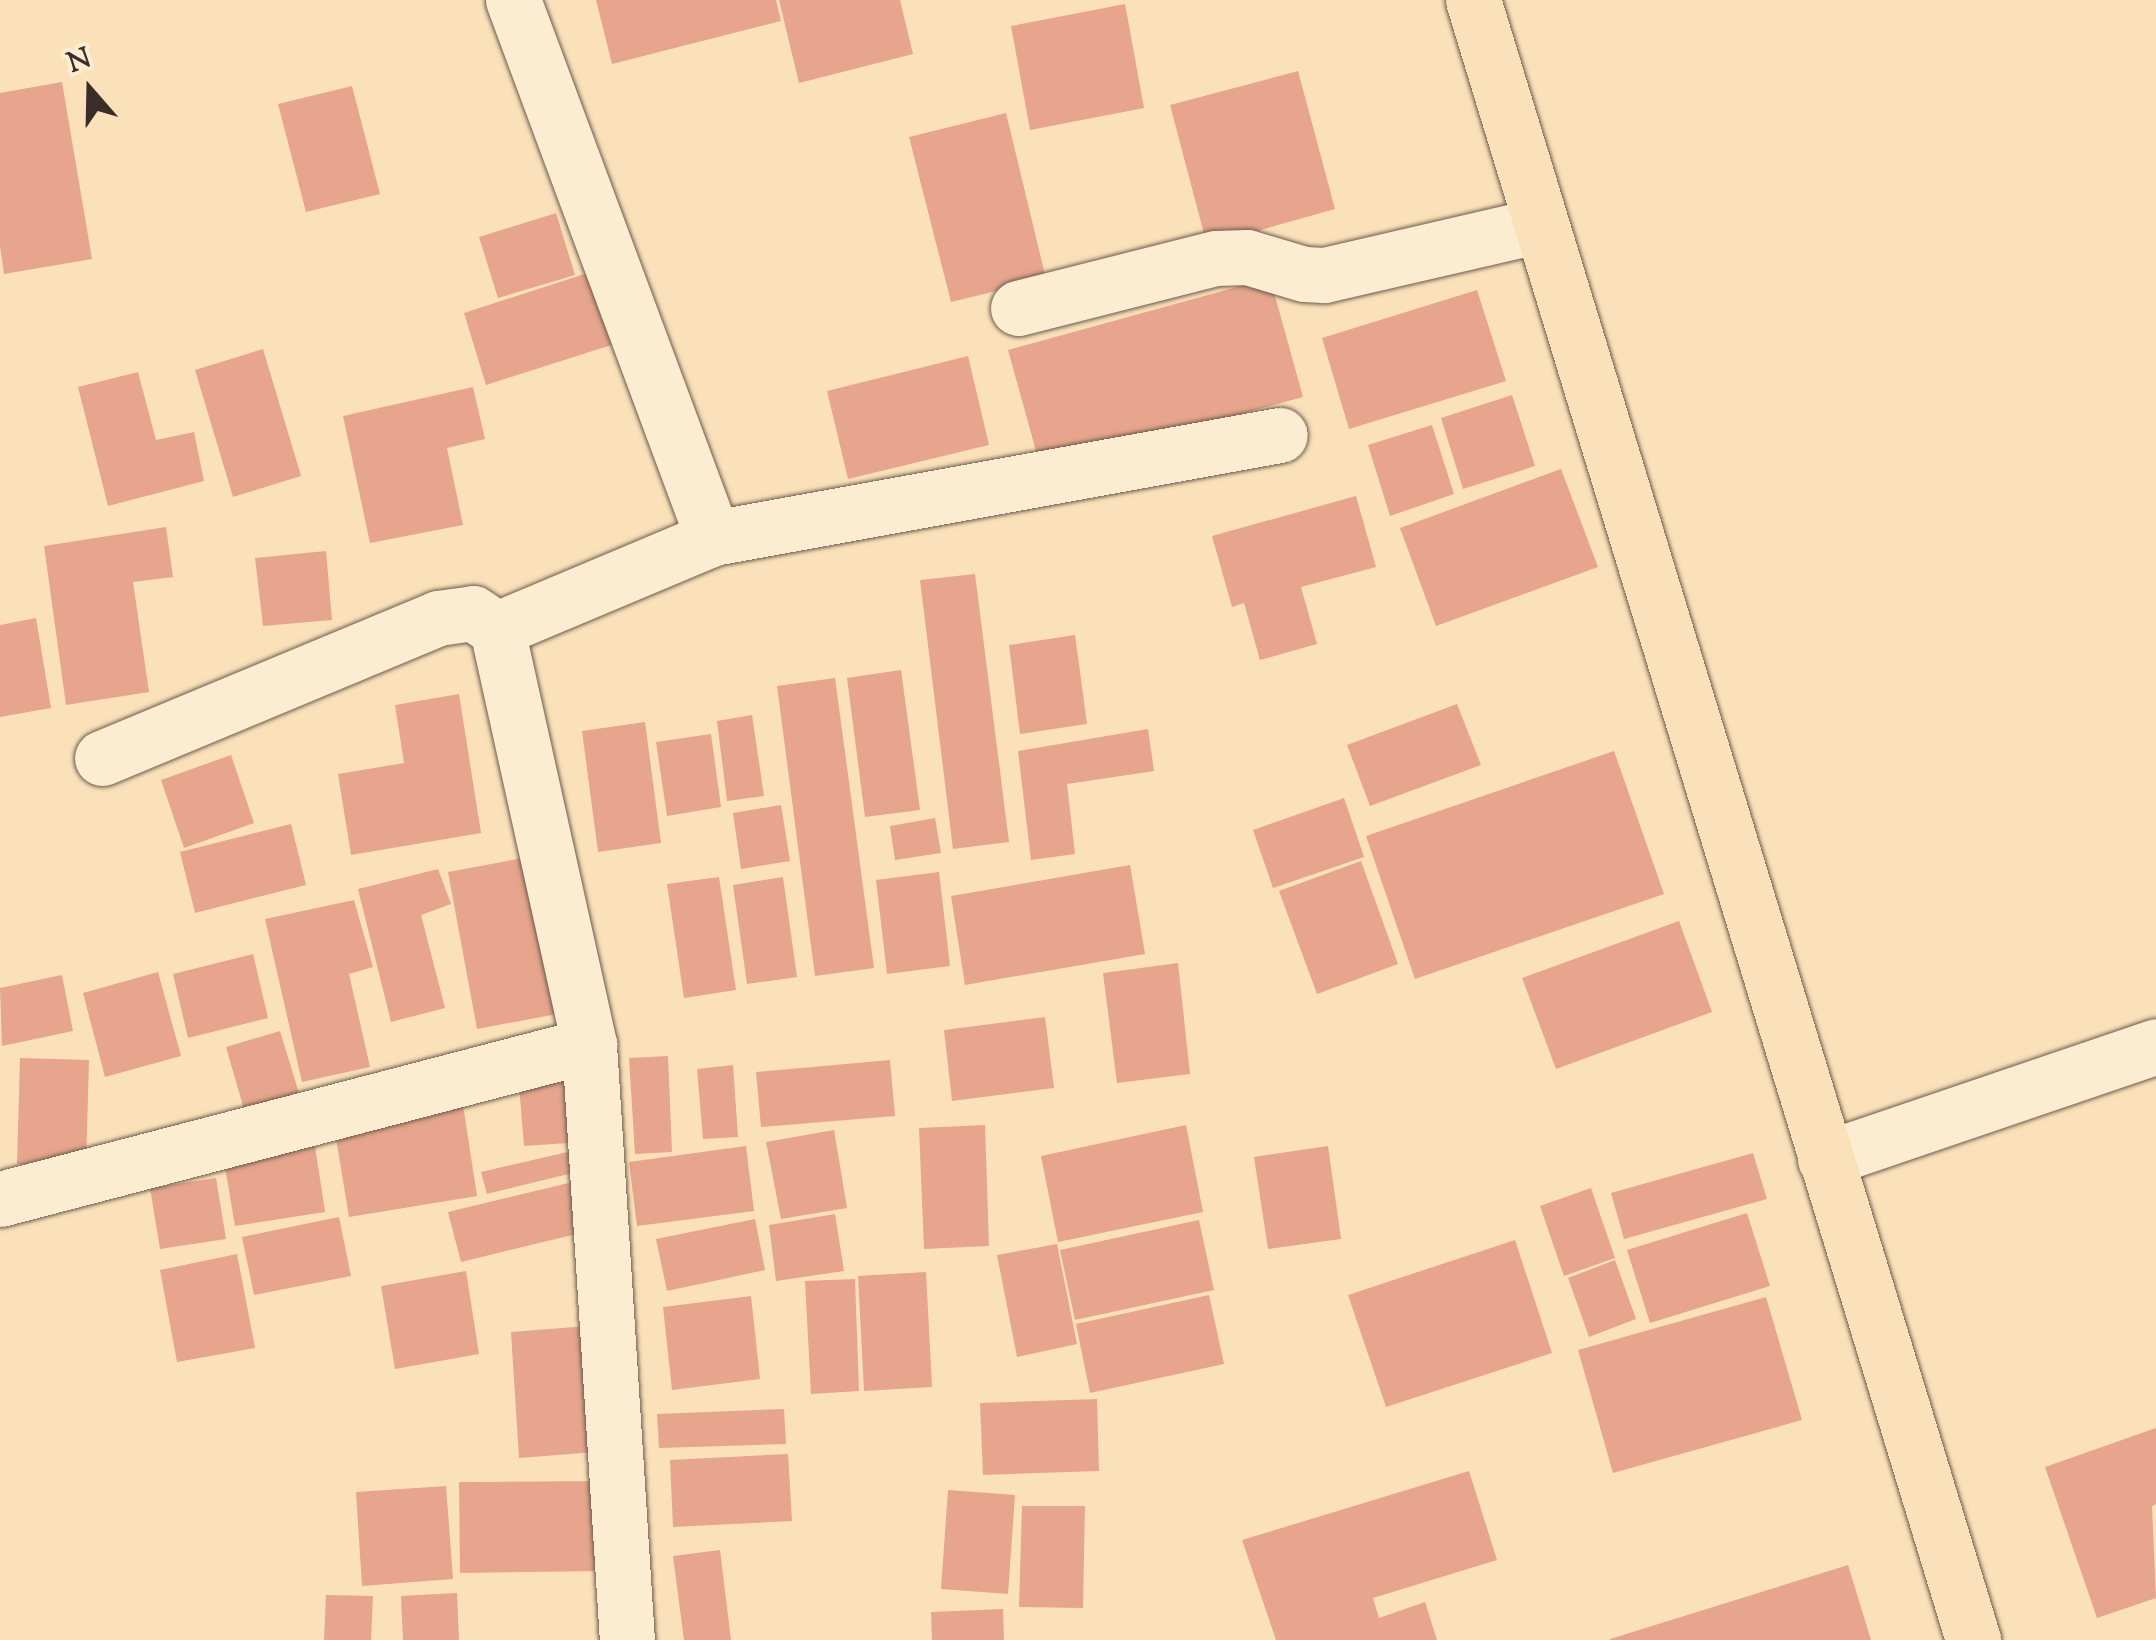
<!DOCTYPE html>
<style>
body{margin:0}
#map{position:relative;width:2156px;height:1640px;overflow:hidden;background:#fbe1ba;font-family:"Sorts Mill Goudy",serif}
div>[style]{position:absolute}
.building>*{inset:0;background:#e6a58c}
.roads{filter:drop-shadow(0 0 2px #6b5b4c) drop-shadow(0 0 2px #6b5b4c)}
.minor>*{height:55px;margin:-27.5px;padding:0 27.5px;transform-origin:27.5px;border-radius:27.5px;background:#fcecd2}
.primary>*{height:55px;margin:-27.5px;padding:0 27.5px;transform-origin:27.5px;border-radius:27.5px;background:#fbe1ba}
span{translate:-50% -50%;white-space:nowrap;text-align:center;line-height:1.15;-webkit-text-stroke:10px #fcecd2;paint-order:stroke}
.north{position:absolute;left:40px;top:40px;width:100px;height:100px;-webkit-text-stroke:8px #fcecd2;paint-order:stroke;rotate:340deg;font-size:28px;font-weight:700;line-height:40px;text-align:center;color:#3b2e28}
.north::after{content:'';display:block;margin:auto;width:35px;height:45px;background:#3b2e28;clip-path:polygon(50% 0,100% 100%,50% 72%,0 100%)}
</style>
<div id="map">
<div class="building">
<i style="clip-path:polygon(596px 0,776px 0,781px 21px,612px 64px)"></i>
<i style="clip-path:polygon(779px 0,900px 0,913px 54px,799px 83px)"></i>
<i style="clip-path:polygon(1125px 4px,1144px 108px,1030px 130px,1011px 26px)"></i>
<i style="clip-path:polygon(1298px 71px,1335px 209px,1207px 245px,1170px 105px)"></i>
<i style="clip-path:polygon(62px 82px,92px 259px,4px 274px,0 246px,0 93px)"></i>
<i style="clip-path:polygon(352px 86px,380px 194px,306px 212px,278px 104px)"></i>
<i style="clip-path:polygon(1006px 113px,1046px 279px,951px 302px,909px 137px)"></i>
<i style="clip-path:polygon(556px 213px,575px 275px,498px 298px,479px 237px)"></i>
<i style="clip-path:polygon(600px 269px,624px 341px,486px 385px,464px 313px)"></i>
<i style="clip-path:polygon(1270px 278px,1303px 397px,1041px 469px,1008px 350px)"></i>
<i style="clip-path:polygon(1477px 290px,1506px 381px,1349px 429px,1322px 338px)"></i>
<i style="clip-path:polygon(263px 349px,301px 476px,233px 497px,195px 370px)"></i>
<i style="clip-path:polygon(968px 356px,989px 445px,848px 479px,827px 391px)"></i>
<i style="clip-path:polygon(138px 372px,156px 440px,194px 432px,204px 481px,108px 506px,78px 387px)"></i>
<i style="clip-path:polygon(473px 387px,485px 439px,447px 448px,463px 525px,370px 543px,343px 416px)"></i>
<i style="clip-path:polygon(1512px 395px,1535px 466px,1463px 489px,1441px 418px)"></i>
<i style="clip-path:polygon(1432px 425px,1454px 494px,1390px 516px,1368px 445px)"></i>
<i style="clip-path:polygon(1561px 469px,1598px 567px,1436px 626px,1400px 528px)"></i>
<i style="clip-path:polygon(1356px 496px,1376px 567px,1301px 587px,1317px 644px,1260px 660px,1244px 603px,1232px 607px,1212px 536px)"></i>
<i style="clip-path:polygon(166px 527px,173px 577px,133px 582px,149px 692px,66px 705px,44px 546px)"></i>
<i style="clip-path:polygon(326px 551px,332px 620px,263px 626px,255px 558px)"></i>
<i style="clip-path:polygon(975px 574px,1009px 842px,953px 849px,920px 580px)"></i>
<i style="clip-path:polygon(36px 618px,51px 708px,0 717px,0 625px)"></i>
<i style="clip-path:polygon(1075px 635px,1087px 724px,1020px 734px,1009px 645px)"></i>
<i style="clip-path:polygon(901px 670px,920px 810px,865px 817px,847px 678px)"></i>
<i style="clip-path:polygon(835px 678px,874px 968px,815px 976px,777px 686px)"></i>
<i style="clip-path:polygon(459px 694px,481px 833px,351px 855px,338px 774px,404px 763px,395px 705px)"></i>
<i style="clip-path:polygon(1457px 704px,1481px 765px,1370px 806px,1347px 745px)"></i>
<i style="clip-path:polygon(752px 715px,764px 796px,727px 801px,717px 721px)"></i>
<i style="clip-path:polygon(645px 722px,661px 843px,598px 852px,582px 731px)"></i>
<i style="clip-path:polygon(1148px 729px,1154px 771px,1067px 784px,1075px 854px,1031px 860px,1018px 751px)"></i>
<i style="clip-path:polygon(711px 734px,721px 807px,667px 816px,656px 742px)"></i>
<i style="clip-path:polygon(1614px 751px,1664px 894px,1415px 979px,1366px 836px)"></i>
<i style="clip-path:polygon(231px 755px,254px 823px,184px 848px,161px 780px)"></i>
<i style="clip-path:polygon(1344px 798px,1364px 857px,1273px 888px,1253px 830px)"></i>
<i style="clip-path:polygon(781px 805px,790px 861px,741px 869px,733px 813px)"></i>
<i style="clip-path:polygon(935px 818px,941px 853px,895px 860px,890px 826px)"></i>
<i style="clip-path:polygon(291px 824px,306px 885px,195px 913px,180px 852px)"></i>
<i style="clip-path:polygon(539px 855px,568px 1012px,477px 1029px,448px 872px)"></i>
<i style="clip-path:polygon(1361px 861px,1398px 964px,1317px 994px,1279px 891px)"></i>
<i style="clip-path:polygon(1130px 865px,1145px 954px,965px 985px,951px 896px)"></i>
<i style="clip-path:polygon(438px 869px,451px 904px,421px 915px,445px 1008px,391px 1022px,358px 889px)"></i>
<i style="clip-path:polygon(939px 872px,950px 966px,887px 974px,876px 880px)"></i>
<i style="clip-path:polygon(719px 877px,736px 990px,684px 998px,667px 884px)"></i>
<i style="clip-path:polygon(783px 877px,797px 977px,747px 984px,733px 885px)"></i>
<i style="clip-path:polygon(354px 900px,373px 967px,349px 974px,370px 1067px,302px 1082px,265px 919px)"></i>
<i style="clip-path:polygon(1679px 921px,1712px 1012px,1556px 1069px,1522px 978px)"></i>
<i style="clip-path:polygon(253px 954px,268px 1018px,188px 1038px,173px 974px)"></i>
<i style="clip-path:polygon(1178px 963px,1190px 1074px,1117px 1083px,1103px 973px)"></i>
<i style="clip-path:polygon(158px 972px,181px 1056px,105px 1077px,83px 993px)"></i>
<i style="clip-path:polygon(62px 975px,73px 1031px,2px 1046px,0 988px)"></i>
<i style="clip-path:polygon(1045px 1017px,1054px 1088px,952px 1101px,944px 1030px)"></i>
<i style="clip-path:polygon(280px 1031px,302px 1103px,247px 1120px,226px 1047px)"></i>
<i style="clip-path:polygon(668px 1056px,672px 1152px,635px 1154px,629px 1058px)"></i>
<i style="clip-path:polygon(20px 1058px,89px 1060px,86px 1165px,17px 1164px)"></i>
<i style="clip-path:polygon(890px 1060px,895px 1116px,761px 1127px,756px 1072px)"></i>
<i style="clip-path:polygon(733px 1065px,738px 1137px,703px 1139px,697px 1069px)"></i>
<i style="clip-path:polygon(576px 1069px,582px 1142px,524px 1146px,518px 1073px)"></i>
<i style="clip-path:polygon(463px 1105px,477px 1196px,349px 1217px,334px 1126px)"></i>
<i style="clip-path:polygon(985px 1125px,989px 1246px,924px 1249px,919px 1128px)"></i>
<i style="clip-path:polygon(1186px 1125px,1203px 1212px,1058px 1242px,1041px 1156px)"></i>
<i style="clip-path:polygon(834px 1130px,847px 1208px,781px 1219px,766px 1142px)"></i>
<i style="clip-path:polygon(315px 1146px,325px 1212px,235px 1226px,224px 1161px)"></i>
<i style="clip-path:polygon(746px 1146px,754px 1211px,637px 1226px,629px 1162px)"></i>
<i style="clip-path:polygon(1328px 1146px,1341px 1239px,1268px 1249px,1254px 1157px)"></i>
<i style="clip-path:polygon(589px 1147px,593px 1168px,487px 1194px,481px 1172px)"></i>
<i style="clip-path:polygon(1753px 1153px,1767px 1199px,1624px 1239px,1611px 1193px)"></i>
<i style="clip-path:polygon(216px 1178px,226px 1239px,160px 1249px,150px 1188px)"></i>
<i style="clip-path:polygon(581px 1180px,593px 1230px,461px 1262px,448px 1212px)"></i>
<i style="clip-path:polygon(1591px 1188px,1615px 1258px,1564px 1276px,1540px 1206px)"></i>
<i style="clip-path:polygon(1747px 1213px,1770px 1286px,1650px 1323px,1627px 1250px)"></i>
<i style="clip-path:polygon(835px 1214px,844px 1271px,776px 1281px,769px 1225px)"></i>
<i style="clip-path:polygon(339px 1217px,351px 1276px,254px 1295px,242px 1237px)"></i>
<i style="clip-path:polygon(755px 1219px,765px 1270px,667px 1291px,656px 1239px)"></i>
<i style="clip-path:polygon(1199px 1220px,1214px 1290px,1075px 1320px,1060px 1250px)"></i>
<i style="clip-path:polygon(1515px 1240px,1552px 1353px,1386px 1407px,1348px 1295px)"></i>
<i style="clip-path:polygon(1057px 1244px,1077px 1344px,1017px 1357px,997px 1255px)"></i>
<i style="clip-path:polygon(237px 1254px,255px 1348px,177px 1362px,160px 1270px)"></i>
<i style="clip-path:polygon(1615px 1260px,1636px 1319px,1589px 1337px,1568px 1278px)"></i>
<i style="clip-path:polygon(466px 1271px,479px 1354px,395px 1369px,381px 1286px)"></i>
<i style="clip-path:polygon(926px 1272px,932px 1387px,864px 1391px,858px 1276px)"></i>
<i style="clip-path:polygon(855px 1279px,859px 1391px,811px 1394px,805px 1281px)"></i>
<i style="clip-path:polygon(1209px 1295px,1224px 1364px,1090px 1393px,1076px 1324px)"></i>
<i style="clip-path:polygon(751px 1296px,760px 1379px,672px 1390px,663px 1307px)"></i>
<i style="clip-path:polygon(1766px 1297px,1802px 1420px,1613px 1473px,1578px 1350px)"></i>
<i style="clip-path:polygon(600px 1325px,608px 1451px,519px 1458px,511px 1332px)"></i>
<i style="clip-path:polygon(1097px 1399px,1099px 1471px,983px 1475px,980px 1403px)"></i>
<i style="clip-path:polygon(784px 1409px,786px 1444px,659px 1448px,657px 1414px)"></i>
<i style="clip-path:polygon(2156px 1428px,2156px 1504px,2152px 1506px,2156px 1598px,2097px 1618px,2045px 1467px)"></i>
<i style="clip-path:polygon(788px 1454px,792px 1521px,673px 1527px,670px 1460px)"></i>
<i style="clip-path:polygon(1469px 1471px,1497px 1560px,1373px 1598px,1379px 1618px,1425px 1602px,1437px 1640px,1276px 1640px,1242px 1540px)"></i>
<i style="clip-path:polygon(603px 1481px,603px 1571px,460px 1573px,459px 1482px)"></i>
<i style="clip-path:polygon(446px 1486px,453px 1579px,362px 1586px,356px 1492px)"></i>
<i style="clip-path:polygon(948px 1490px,1015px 1495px,1008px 1594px,941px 1589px)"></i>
<i style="clip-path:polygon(1022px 1506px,1085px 1506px,1083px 1608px,1019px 1607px)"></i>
<i style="clip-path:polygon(720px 1550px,731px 1640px,684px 1640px,673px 1556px)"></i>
<i style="clip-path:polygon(1848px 1565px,1871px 1640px,1610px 1640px,1610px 1639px)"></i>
<i style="clip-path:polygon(457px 1593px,459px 1640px,403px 1640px,401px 1596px)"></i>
<i style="clip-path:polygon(326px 1595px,373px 1596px,371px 1640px,324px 1640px)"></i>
<i style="clip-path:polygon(1003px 1609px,1004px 1640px,932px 1640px,931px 1612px)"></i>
</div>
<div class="roads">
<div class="minor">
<i style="left:513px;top:0;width:574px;rotate:69.61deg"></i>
<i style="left:1018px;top:308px;width:204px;rotate:-14.2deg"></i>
<i style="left:1216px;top:258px;width:31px;rotate:-2deg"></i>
<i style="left:1247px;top:257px;width:59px;rotate:16.6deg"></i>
<i style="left:1304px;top:274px;width:20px;rotate:3deg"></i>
<i style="left:1324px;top:275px;width:222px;rotate:-13deg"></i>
<i style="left:497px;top:629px;width:234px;rotate:-22.8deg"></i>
<i style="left:713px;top:538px;width:576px;rotate:-10.3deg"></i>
<i style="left:102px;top:758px;width:364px;rotate:-22.6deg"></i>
<i style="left:438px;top:618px;width:35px;rotate:-8deg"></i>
<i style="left:473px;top:613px;width:29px;rotate:34deg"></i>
<i style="left:497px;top:629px;width:426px;rotate:77.5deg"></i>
<i style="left:589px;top:1045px;width:596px;rotate:86.35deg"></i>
<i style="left:1825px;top:1159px;width:350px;rotate:-18.8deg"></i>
<i style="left:0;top:1199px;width:609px;rotate:-14.65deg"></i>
</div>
<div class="primary">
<i style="left:1473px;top:0;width:1715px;rotate:73.04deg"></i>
</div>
</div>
<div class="north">N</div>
</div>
